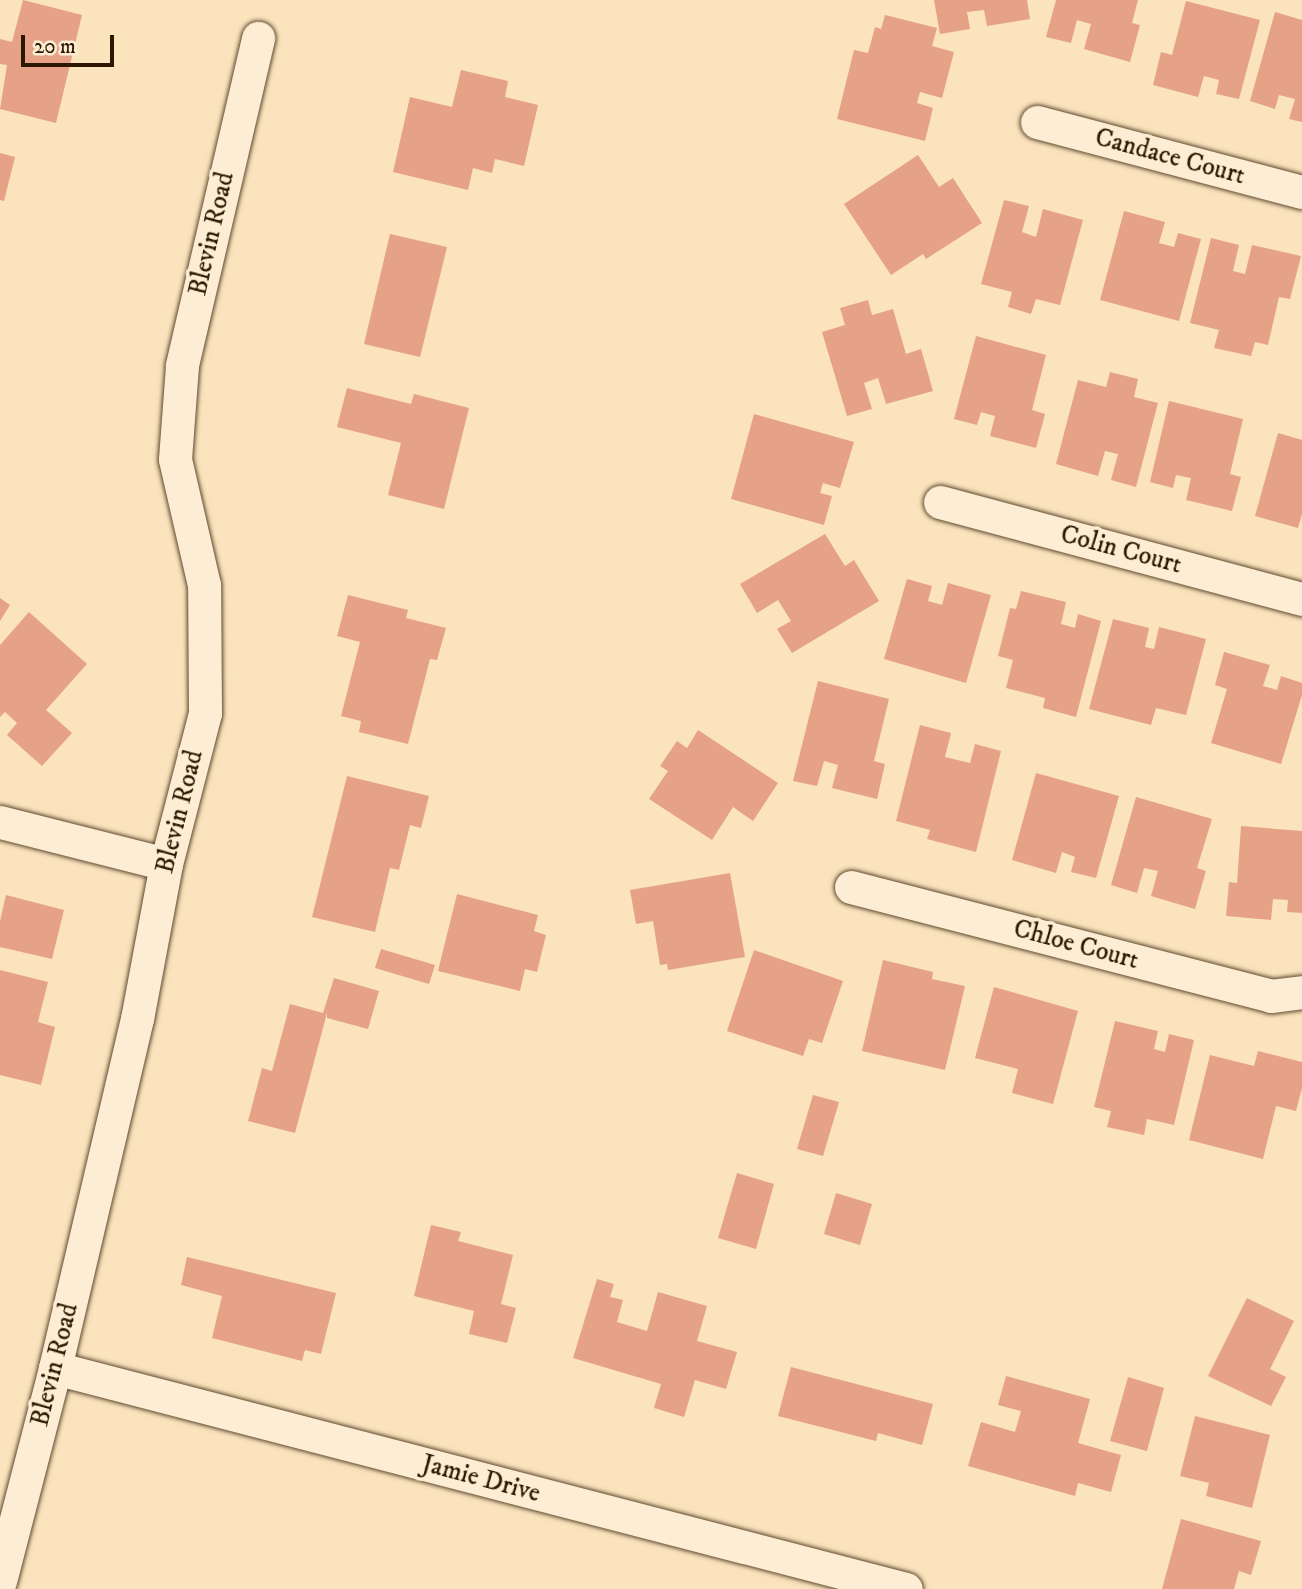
<!DOCTYPE html>
<style>
body{margin:0}
#map{position:relative;width:1302px;height:1589px;overflow:hidden;background:#fae3bd;font-family:"IM FELL DW Pica",serif}
div>[style]{position:absolute}
.building>*{inset:0;background:#e6a286}
.roads{filter:drop-shadow(0 0 2px #604a2f) drop-shadow(0 0 2px #604a2f)}
.minor>*{height:33px;margin:-16.5px;padding:0 16.5px;transform-origin:16.5px;border-radius:16.5px;background:#fcedd4}
span{translate:-50% -50%;white-space:nowrap;text-align:center;line-height:1.15;-webkit-text-stroke:7px #fcedd4;paint-order:stroke}
.street-label{font-size:26px;color:#2d1700}
.scale{position:absolute;left:21px;top:35px;width:93px;height:32px;box-sizing:border-box;border:4px solid #2d1700;border-top:0;padding-left:9px;font-size:21px;line-height:24px;white-space:nowrap;color:#2d1700;-webkit-text-stroke:5px #fcedd4;paint-order:stroke}
</style>
<div id="map">
<div class="building">
<i style="clip-path:polygon(23px 0,82px 15px,56px 123px,0 109px,7px 65px,0 64px,0 39px,12px 42px)"></i>
<i style="clip-path:polygon(934px 0,1027px 0,1030px 19px,987px 26px,984px 10px,967px 12px,970px 29px,940px 34px)"></i>
<i style="clip-path:polygon(1056px 0,1138px 0,1132px 23px,1140px 25px,1130px 62px,1084px 49px,1091px 24px,1077px 20px,1071px 43px,1046px 37px)"></i>
<i style="clip-path:polygon(1186px 1px,1260px 20px,1239px 99px,1216px 94px,1219px 80px,1204px 76px,1198px 97px,1153px 85px,1161px 52px,1172px 55px)"></i>
<i style="clip-path:polygon(1275px 12px,1302px 20px,1302px 122px,1289px 119px,1295px 99px,1279px 95px,1275px 109px,1250px 101px)"></i>
<i style="clip-path:polygon(885px 15px,937px 28px,932px 46px,954px 52px,942px 98px,920px 92px,917px 103px,933px 108px,925px 141px,837px 119px,854px 50px,868px 53px,875px 27px,881px 29px)"></i>
<i style="clip-path:polygon(461px 70px,508px 81px,505px 97px,538px 105px,524px 166px,495px 159px,492px 173px,473px 168px,468px 190px,393px 172px,410px 97px,452px 107px)"></i>
<i style="clip-path:polygon(0 153px,15px 157px,4px 201px,0 200px)"></i>
<i style="clip-path:polygon(918px 155px,939px 187px,953px 178px,982px 223px,926px 259px,923px 254px,891px 275px,844px 204px)"></i>
<i style="clip-path:polygon(1004px 200px,1029px 206px,1022px 232px,1036px 237px,1043px 209px,1083px 220px,1060px 305px,1036px 299px,1031px 314px,1008px 307px,1012px 292px,981px 284px)"></i>
<i style="clip-path:polygon(1124px 211px,1165px 222px,1159px 243px,1174px 247px,1178px 233px,1201px 239px,1179px 321px,1100px 300px)"></i>
<i style="clip-path:polygon(390px 234px,447px 247px,420px 357px,364px 344px)"></i>
<i style="clip-path:polygon(1211px 238px,1239px 245px,1233px 271px,1245px 274px,1252px 245px,1301px 256px,1290px 299px,1279px 297px,1268px 345px,1255px 342px,1251px 356px,1214px 348px,1219px 330px,1190px 323px)"></i>
<i style="clip-path:polygon(868px 300px,872px 315px,893px 309px,906px 354px,921px 349px,933px 391px,886px 404px,878px 378px,864px 383px,872px 409px,847px 416px,822px 332px,845px 325px,840px 308px)"></i>
<i style="clip-path:polygon(976px 336px,1046px 355px,1032px 410px,1045px 414px,1036px 448px,990px 436px,995px 416px,981px 412px,977px 425px,954px 419px)"></i>
<i style="clip-path:polygon(1110px 372px,1138px 379px,1134px 397px,1158px 403px,1136px 487px,1111px 480px,1118px 454px,1105px 451px,1098px 476px,1056px 464px,1078px 380px,1106px 387px)"></i>
<i style="clip-path:polygon(347px 388px,411px 404px,414px 394px,469px 408px,444px 509px,388px 495px,401px 443px,337px 427px)"></i>
<i style="clip-path:polygon(1169px 401px,1243px 419px,1230px 474px,1241px 477px,1232px 511px,1186px 500px,1191px 478px,1176px 475px,1173px 488px,1150px 482px)"></i>
<i style="clip-path:polygon(754px 414px,854px 442px,840px 488px,823px 483px,820px 493px,832px 496px,824px 525px,731px 499px)"></i>
<i style="clip-path:polygon(1278px 433px,1302px 440px,1302px 514px,1298px 528px,1255px 516px)"></i>
<i style="clip-path:polygon(825px 534px,845px 566px,854px 560px,879px 601px,792px 653px,777px 629px,791px 621px,778px 600px,757px 613px,740px 584px)"></i>
<i style="clip-path:polygon(907px 579px,932px 586px,928px 601px,942px 605px,948px 583px,991px 595px,966px 683px,884px 659px)"></i>
<i style="clip-path:polygon(1021px 591px,1066px 602px,1061px 624px,1075px 628px,1078px 614px,1101px 621px,1076px 717px,1043px 708px,1045px 698px,1006px 688px,1013px 660px,998px 656px,1010px 608px,1016px 609px)"></i>
<i style="clip-path:polygon(348px 595px,408px 610px,406px 618px,446px 628px,437px 660px,430px 659px,408px 744px,359px 732px,361px 721px,341px 716px,360px 642px,337px 636px)"></i>
<i style="clip-path:polygon(0 598px,10px 605px,0 621px)"></i>
<i style="clip-path:polygon(29px 612px,87px 664px,46px 710px,72px 733px,42px 766px,7px 735px,17px 723px,5px 712px,0 717px,0 645px)"></i>
<i style="clip-path:polygon(1113px 619px,1149px 628px,1145px 647px,1154px 649px,1159px 627px,1206px 639px,1186px 715px,1156px 708px,1151px 725px,1089px 709px)"></i>
<i style="clip-path:polygon(1224px 652px,1270px 665px,1263px 686px,1277px 690px,1281px 676px,1302px 683px,1302px 695px,1281px 764px,1211px 743px,1227px 689px,1215px 685px)"></i>
<i style="clip-path:polygon(818px 681px,889px 699px,874px 761px,885px 764px,877px 799px,832px 788px,838px 765px,824px 761px,817px 786px,793px 781px)"></i>
<i style="clip-path:polygon(920px 725px,951px 733px,945px 757px,970px 763px,975px 744px,1001px 751px,976px 852px,927px 839px,930px 830px,896px 821px)"></i>
<i style="clip-path:polygon(698px 730px,778px 783px,753px 821px,733px 807px,712px 840px,649px 799px,668px 771px,660px 766px,677px 741px,687px 748px)"></i>
<i style="clip-path:polygon(1036px 773px,1119px 796px,1096px 878px,1071px 872px,1075px 857px,1062px 852px,1056px 873px,1012px 860px)"></i>
<i style="clip-path:polygon(347px 776px,429px 796px,421px 828px,410px 825px,399px 870px,390px 868px,375px 932px,312px 917px)"></i>
<i style="clip-path:polygon(1136px 797px,1212px 819px,1197px 868px,1206px 871px,1195px 909px,1151px 896px,1158px 871px,1144px 868px,1137px 893px,1111px 885px)"></i>
<i style="clip-path:polygon(1241px 826px,1302px 831px,1302px 913px,1287px 912px,1288px 900px,1273px 899px,1271px 920px,1226px 916px,1229px 882px,1237px 883px)"></i>
<i style="clip-path:polygon(730px 873px,745px 957px,668px 970px,667px 964px,660px 965px,653px 921px,636px 924px,630px 890px)"></i>
<i style="clip-path:polygon(457px 894px,538px 915px,534px 931px,546px 935px,537px 972px,525px 969px,520px 991px,438px 971px)"></i>
<i style="clip-path:polygon(6px 895px,64px 910px,52px 959px,0 947px,0 921px)"></i>
<i style="clip-path:polygon(381px 949px,435px 965px,429px 984px,375px 968px)"></i>
<i style="clip-path:polygon(754px 950px,843px 981px,822px 1043px,809px 1039px,803px 1056px,727px 1031px)"></i>
<i style="clip-path:polygon(883px 960px,933px 972px,932px 979px,965px 986px,945px 1070px,862px 1051px)"></i>
<i style="clip-path:polygon(0 970px,48px 982px,38px 1022px,55px 1027px,41px 1085px,0 1075px)"></i>
<i style="clip-path:polygon(334px 978px,379px 991px,368px 1029px,327px 1018px,327px 1013px,295px 1133px,248px 1121px,262px 1068px,272px 1071px,290px 1004px,323px 1013px)"></i>
<i style="clip-path:polygon(994px 987px,1078px 1011px,1053px 1104px,1012px 1093px,1018px 1069px,975px 1058px)"></i>
<i style="clip-path:polygon(1115px 1021px,1158px 1031px,1154px 1049px,1165px 1052px,1169px 1034px,1194px 1040px,1174px 1125px,1147px 1119px,1144px 1135px,1107px 1127px,1111px 1111px,1094px 1107px)"></i>
<i style="clip-path:polygon(1258px 1051px,1302px 1062px,1302px 1088px,1296px 1111px,1276px 1106px,1263px 1159px,1189px 1140px,1210px 1055px,1254px 1066px)"></i>
<i style="clip-path:polygon(813px 1095px,839px 1102px,823px 1156px,797px 1149px)"></i>
<i style="clip-path:polygon(737px 1173px,774px 1184px,756px 1249px,718px 1238px)"></i>
<i style="clip-path:polygon(836px 1193px,872px 1204px,860px 1245px,824px 1234px)"></i>
<i style="clip-path:polygon(431px 1225px,461px 1232px,458px 1241px,513px 1255px,501px 1304px,516px 1308px,507px 1343px,469px 1334px,474px 1311px,414px 1296px)"></i>
<i style="clip-path:polygon(187px 1257px,336px 1293px,321px 1354px,305px 1350px,302px 1361px,212px 1338px,222px 1296px,181px 1285px)"></i>
<i style="clip-path:polygon(597px 1279px,614px 1284px,610px 1297px,623px 1300px,617px 1322px,647px 1331px,658px 1292px,707px 1306px,697px 1341px,737px 1352px,726px 1389px,695px 1380px,684px 1417px,654px 1408px,661px 1384px,573px 1358px)"></i>
<i style="clip-path:polygon(1247px 1298px,1294px 1321px,1270px 1369px,1286px 1377px,1271px 1406px,1208px 1376px)"></i>
<i style="clip-path:polygon(791px 1367px,933px 1404px,922px 1445px,878px 1433px,876px 1441px,778px 1416px)"></i>
<i style="clip-path:polygon(1006px 1376px,1090px 1399px,1078px 1443px,1121px 1455px,1111px 1492px,1078px 1483px,1075px 1496px,968px 1466px,981px 1422px,1015px 1432px,1021px 1411px,998px 1405px)"></i>
<i style="clip-path:polygon(1128px 1377px,1164px 1388px,1147px 1451px,1110px 1441px)"></i>
<i style="clip-path:polygon(1195px 1416px,1270px 1435px,1252px 1508px,1206px 1496px,1209px 1483px,1180px 1476px)"></i>
<i style="clip-path:polygon(1181px 1519px,1261px 1541px,1251px 1575px,1239px 1571px,1234px 1589px,1162px 1589px)"></i>
</div>
<div class="roads">
<div class="minor">
<i style="left:1037px;top:122px;width:274px;rotate:14.8deg"></i>
<i style="left:940px;top:502px;width:375px;rotate:15deg"></i>
<i style="left:0;top:822px;width:171px;rotate:14.2deg"></i>
<i style="left:851px;top:887px;width:434px;rotate:14.5deg"></i>
<i style="left:1271px;top:996px;width:31px;rotate:-7deg"></i>
<i style="left:55px;top:1368px;width:879px;rotate:14.56deg"></i>
<i style="left:0;top:1581px;width:220px;rotate:-75.5deg"></i>
<i style="left:55px;top:1368px;width:359px;rotate:-76.8deg"></i>
<i style="left:137px;top:1019px;width:158px;rotate:-79.4deg"></i>
<i style="left:166px;top:864px;width:156px;rotate:-75.5deg"></i>
<i style="left:205px;top:713px;width:128px;rotate:-90.4deg"></i>
<i style="left:204px;top:585px;width:129px;rotate:-103deg"></i>
<i style="left:175px;top:459px;width:94px;rotate:-85.7deg"></i>
<i style="left:182px;top:365px;width:336px;rotate:-76.9deg"></i>
</div>
</div>
<div class="street-label">
<span style="left:1170px;top:157px;rotate:15deg">Candace Court</span>
<span style="left:212px;top:234px;rotate:-77deg">Blevin Road</span>
<span style="left:1121px;top:550px;rotate:15deg">Colin Court</span>
<span style="left:180px;top:812px;rotate:-76deg">Blevin Road</span>
<span style="left:1076px;top:945px;rotate:15deg">Chloe Court</span>
<span style="left:55px;top:1365px;rotate:-76deg">Blevin Road</span>
<span style="left:481px;top:1479px;rotate:15deg">Jamie Drive</span>
</div>
<div class="scale">20 m</div>
</div>
